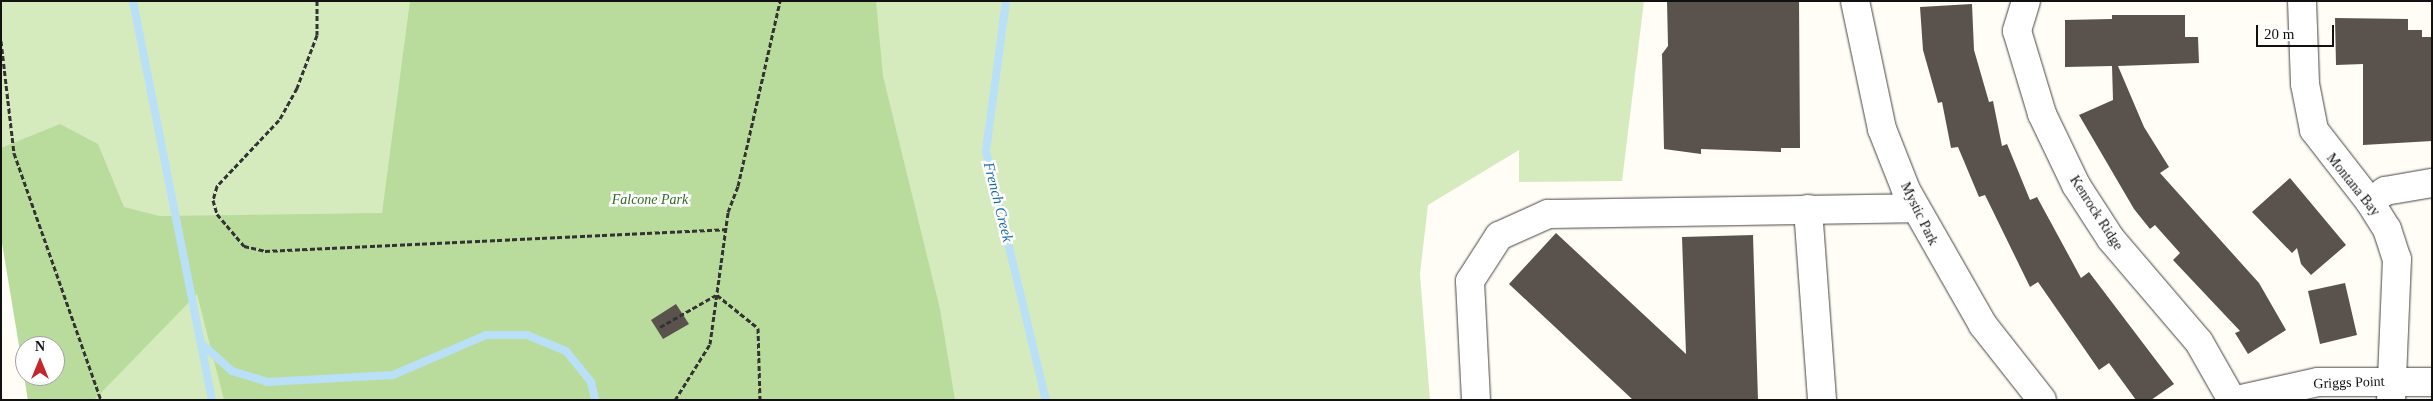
<!DOCTYPE html>
<style>
body{margin:0}
#map{position:relative;width:2433px;height:401px;overflow:hidden;background:#fffdf5;font-family:"Times New Roman",serif}
div>[style]{position:absolute}
.green>*{inset:0;background:#d5ebbd}
.forest>*{inset:0;background:#b9dc9c}
.stream>*{height:8px;margin:-4px;padding:0 4px;transform-origin:4px;border-radius:4px;background:#b9e0f7}
.building>*{inset:0;background:#5a524d}
.path>*{height:3px;margin-top:-1.5px;transform-origin:0;background:repeating-linear-gradient(90deg,#333 0 5px,transparent 0 7.5px)}
.roads{filter:drop-shadow(0 0 1px #444) drop-shadow(0 0 1px #444)}
.minor>*{height:28px;margin:-14px;padding:0 14px;transform-origin:14px;border-radius:14px;background:#fff}
span{translate:-50% -50%;white-space:nowrap;text-align:center;line-height:1.15;-webkit-text-stroke:5px #fff;paint-order:stroke}
.street-label{font-size:14px;color:#111}
.park-label{font-size:14px;color:#2f6b1f;font-style:italic}
.water-label{font-size:15px;color:#1768a6;font-style:italic}
.frame{position:absolute;inset:0;border:2px solid #111;pointer-events:none}
.north{position:absolute;left:15px;top:336px;width:50px;height:50px;box-sizing:border-box;background:#fff;border:1px solid #a0a0a0;border-radius:50%;rotate:0deg;font-size:14px;font-weight:700;line-height:20px;text-align:center;color:#111}
.north::after{content:'';display:block;margin:auto;width:18px;height:22px;background:#c4262e;clip-path:polygon(50% 0,100% 100%,50% 72%,0 100%)}
.scale{position:absolute;left:2256px;top:25px;width:78px;height:22px;box-sizing:border-box;border:2px solid #111;border-top:0;padding-left:6px;font-size:15px;line-height:18px;white-space:nowrap;color:#111;-webkit-text-stroke:4px #fff;paint-order:stroke}
</style>
<div id="map">
<div class="green">
<i style="clip-path:polygon(evenodd,1px 1px,1644px 1px,1622px 181px,1519px 182px,1519px 150px,1428px 205px,1420px 274px,1430px 400px,28px 400px,1px 226px,1px 1px,25px 346px,55px 346px,55px 376px,25px 376px,25px 346px)"></i>
</div>
<div class="forest">
<i style="clip-path:polygon(evenodd,410px 1px,876px 1px,883px 76px,940px 309px,955px 400px,224px 400px,197px 294px,94px 400px,28px 400px,1px 237px,1px 148px,60px 124px,98px 144px,124px 207px,159px 216px,382px 213px,410px 1px,25px 346px,55px 346px,55px 376px,25px 376px,25px 346px)"></i>
</div>
<div class="stream">
<i style="left:133px;top:1px;width:407px;rotate:78.8deg"></i>
<i style="left:1006px;top:1px;width:151px;rotate:97.6deg"></i>
<i style="left:986px;top:151px;width:256px;rotate:76.5deg"></i>
<i style="left:201px;top:343px;width:42px;rotate:42.1deg"></i>
<i style="left:232px;top:371px;width:37px;rotate:17deg"></i>
<i style="left:267px;top:382px;width:126px;rotate:-3.2deg"></i>
<i style="left:393px;top:375px;width:101px;rotate:-23.3deg"></i>
<i style="left:486px;top:335px;width:41px"></i>
<i style="left:527px;top:335px;width:42px;rotate:22.3deg"></i>
<i style="left:566px;top:351px;width:40px;rotate:51deg"></i>
<i style="left:591px;top:382px;width:18px;rotate:77deg"></i>
</div>
<div class="building">
<i style="clip-path:polygon(1667px 1px,1799px 1px,1800px 148px,1781px 148px,1781px 152px,1701px 149px,1701px 154px,1664px 149px,1662px 54px,1668px 46px)"></i>
<i style="clip-path:polygon(1972px 4px,1974px 50px,1989px 102px,1993px 101px,2002px 146px,2007px 144px,2030px 200px,2037px 197px,2081px 278px,2089px 272px,2174px 384px,2151px 400px,2136px 400px,2109px 363px,2099px 370px,2038px 282px,2030px 287px,1985px 195px,1979px 197px,1958px 147px,1951px 148px,1942px 102px,1938px 103px,1923px 50px,1920px 7px)"></i>
<i style="clip-path:polygon(2112px 15px,2185px 15px,2185px 37px,2198px 37px,2199px 63px,2118px 66px,2144px 127px,2169px 167px,2160px 173px,2259px 283px,2286px 330px,2248px 354px,2235px 333px,2240px 331px,2173px 260px,2180px 253px,2155px 225px,2150px 229px,2134px 209px,2079px 115px,2113px 100px,2112px 66px,2065px 67px,2065px 20px,2112px 19px)"></i>
<i style="clip-path:polygon(2335px 18px,2408px 19px,2408px 30px,2422px 30px,2422px 37px,2432px 37px,2432px 141px,2363px 145px,2363px 64px,2336px 65px)"></i>
<i style="clip-path:polygon(2290px 178px,2346px 245px,2311px 275px,2301px 264px,2297px 248px,2292px 253px,2252px 212px)"></i>
<i style="clip-path:polygon(1556px 233px,1686px 354px,1682px 237px,1753px 235px,1758px 400px,1633px 400px,1509px 284px)"></i>
<i style="clip-path:polygon(2345px 283px,2357px 335px,2320px 344px,2308px 291px)"></i>
<i style="clip-path:polygon(676px 304px,689px 324px,663px 339px,651px 320px)"></i>
</div>
<div class="path">
<i style="left:317px;top:1px;width:34px;rotate:90deg"></i>
<i style="left:317px;top:35px;width:57px;rotate:110.7deg"></i>
<i style="left:297px;top:88px;width:37px;rotate:119deg"></i>
<i style="left:279px;top:120px;width:91px;rotate:133.2deg"></i>
<i style="left:217px;top:186px;width:15px;rotate:106deg"></i>
<i style="left:213px;top:200px;width:15px;rotate:74deg"></i>
<i style="left:217px;top:214px;width:42px;rotate:49.8deg"></i>
<i style="left:244px;top:246px;width:22px;rotate:13deg"></i>
<i style="left:265px;top:251px;width:461px;rotate:-2.7deg"></i>
<i style="left:1px;top:41px;width:113px;rotate:83.4deg"></i>
<i style="left:14px;top:153px;width:262px;rotate:70.6deg"></i>
<i style="left:717px;top:295px;width:53px;rotate:38.8deg"></i>
<i style="left:758px;top:328px;width:72px;rotate:88.4deg"></i>
<i style="left:660px;top:327px;width:64px;rotate:-29.7deg"></i>
<i style="left:675px;top:400px;width:66px;rotate:-58deg"></i>
<i style="left:710px;top:344px;width:133px;rotate:-82.2deg"></i>
<i style="left:728px;top:212px;width:28px;rotate:-69deg"></i>
<i style="left:738px;top:186px;width:190px;rotate:-77.2deg"></i>
</div>
<div class="roads">
<div class="minor">
<i style="left:1855px;top:1px;width:131px;rotate:78.1deg"></i>
<i style="left:1882px;top:129px;width:66px;rotate:68.5deg"></i>
<i style="left:1906px;top:190px;width:155px;rotate:60.3deg"></i>
<i style="left:1983px;top:325px;width:95px;rotate:51.8deg"></i>
<i style="left:2026px;top:1px;width:31px;rotate:107deg"></i>
<i style="left:2017px;top:31px;width:87px;rotate:73.2deg"></i>
<i style="left:2042px;top:114px;width:79px;rotate:64.4deg"></i>
<i style="left:2076px;top:185px;width:64px;rotate:57.1deg"></i>
<i style="left:2111px;top:239px;width:135px;rotate:49.5deg"></i>
<i style="left:2199px;top:342px;width:67px;rotate:60.4deg"></i>
<i style="left:2302px;top:1px;width:83px;rotate:87.9deg"></i>
<i style="left:2305px;top:84px;width:47px;rotate:78.9deg"></i>
<i style="left:2314px;top:130px;width:91px;rotate:52.1deg"></i>
<i style="left:2370px;top:202px;width:32px;rotate:58deg"></i>
<i style="left:2387px;top:229px;width:32px;rotate:72deg"></i>
<i style="left:2397px;top:259px;width:141px;rotate:92.4deg"></i>
<i style="left:2370px;top:202px;width:19px;rotate:-36deg"></i>
<i style="left:2385px;top:191px;width:48px;rotate:-9.7deg"></i>
<i style="left:1808px;top:209px;width:192px;rotate:85.8deg"></i>
<i style="left:1476px;top:400px;width:119px;rotate:-92.9deg"></i>
<i style="left:1470px;top:281px;width:54px;rotate:-57.2deg"></i>
<i style="left:1499px;top:236px;width:54px;rotate:-24.2deg"></i>
<i style="left:1548px;top:214px;width:367px;rotate:-0.9deg"></i>
<i style="left:2237px;top:400px;width:83px;rotate:-12.5deg"></i>
<i style="left:2318px;top:382px;width:114px"></i>
</div>
</div>
<div class="street-label">
<span style="left:2353px;top:185px;rotate:51deg">Montana Bay</span>
<span style="left:2096px;top:213px;rotate:57deg">Kenrock Ridge</span>
<span style="left:1919px;top:214px;rotate:64deg">Mystic Park</span>
<span style="left:2349px;top:383px;rotate:-2deg">Griggs Point</span>
</div>
<div class="park-label">
<span style="left:650px;top:200px">Falcone Park</span>
</div>
<div class="water-label">
<span style="left:998px;top:202px;rotate:76deg">French Creek</span>
</div>
<div class="frame"></div>
<div class="north">N</div>
<div class="scale">20 m</div>
</div>
